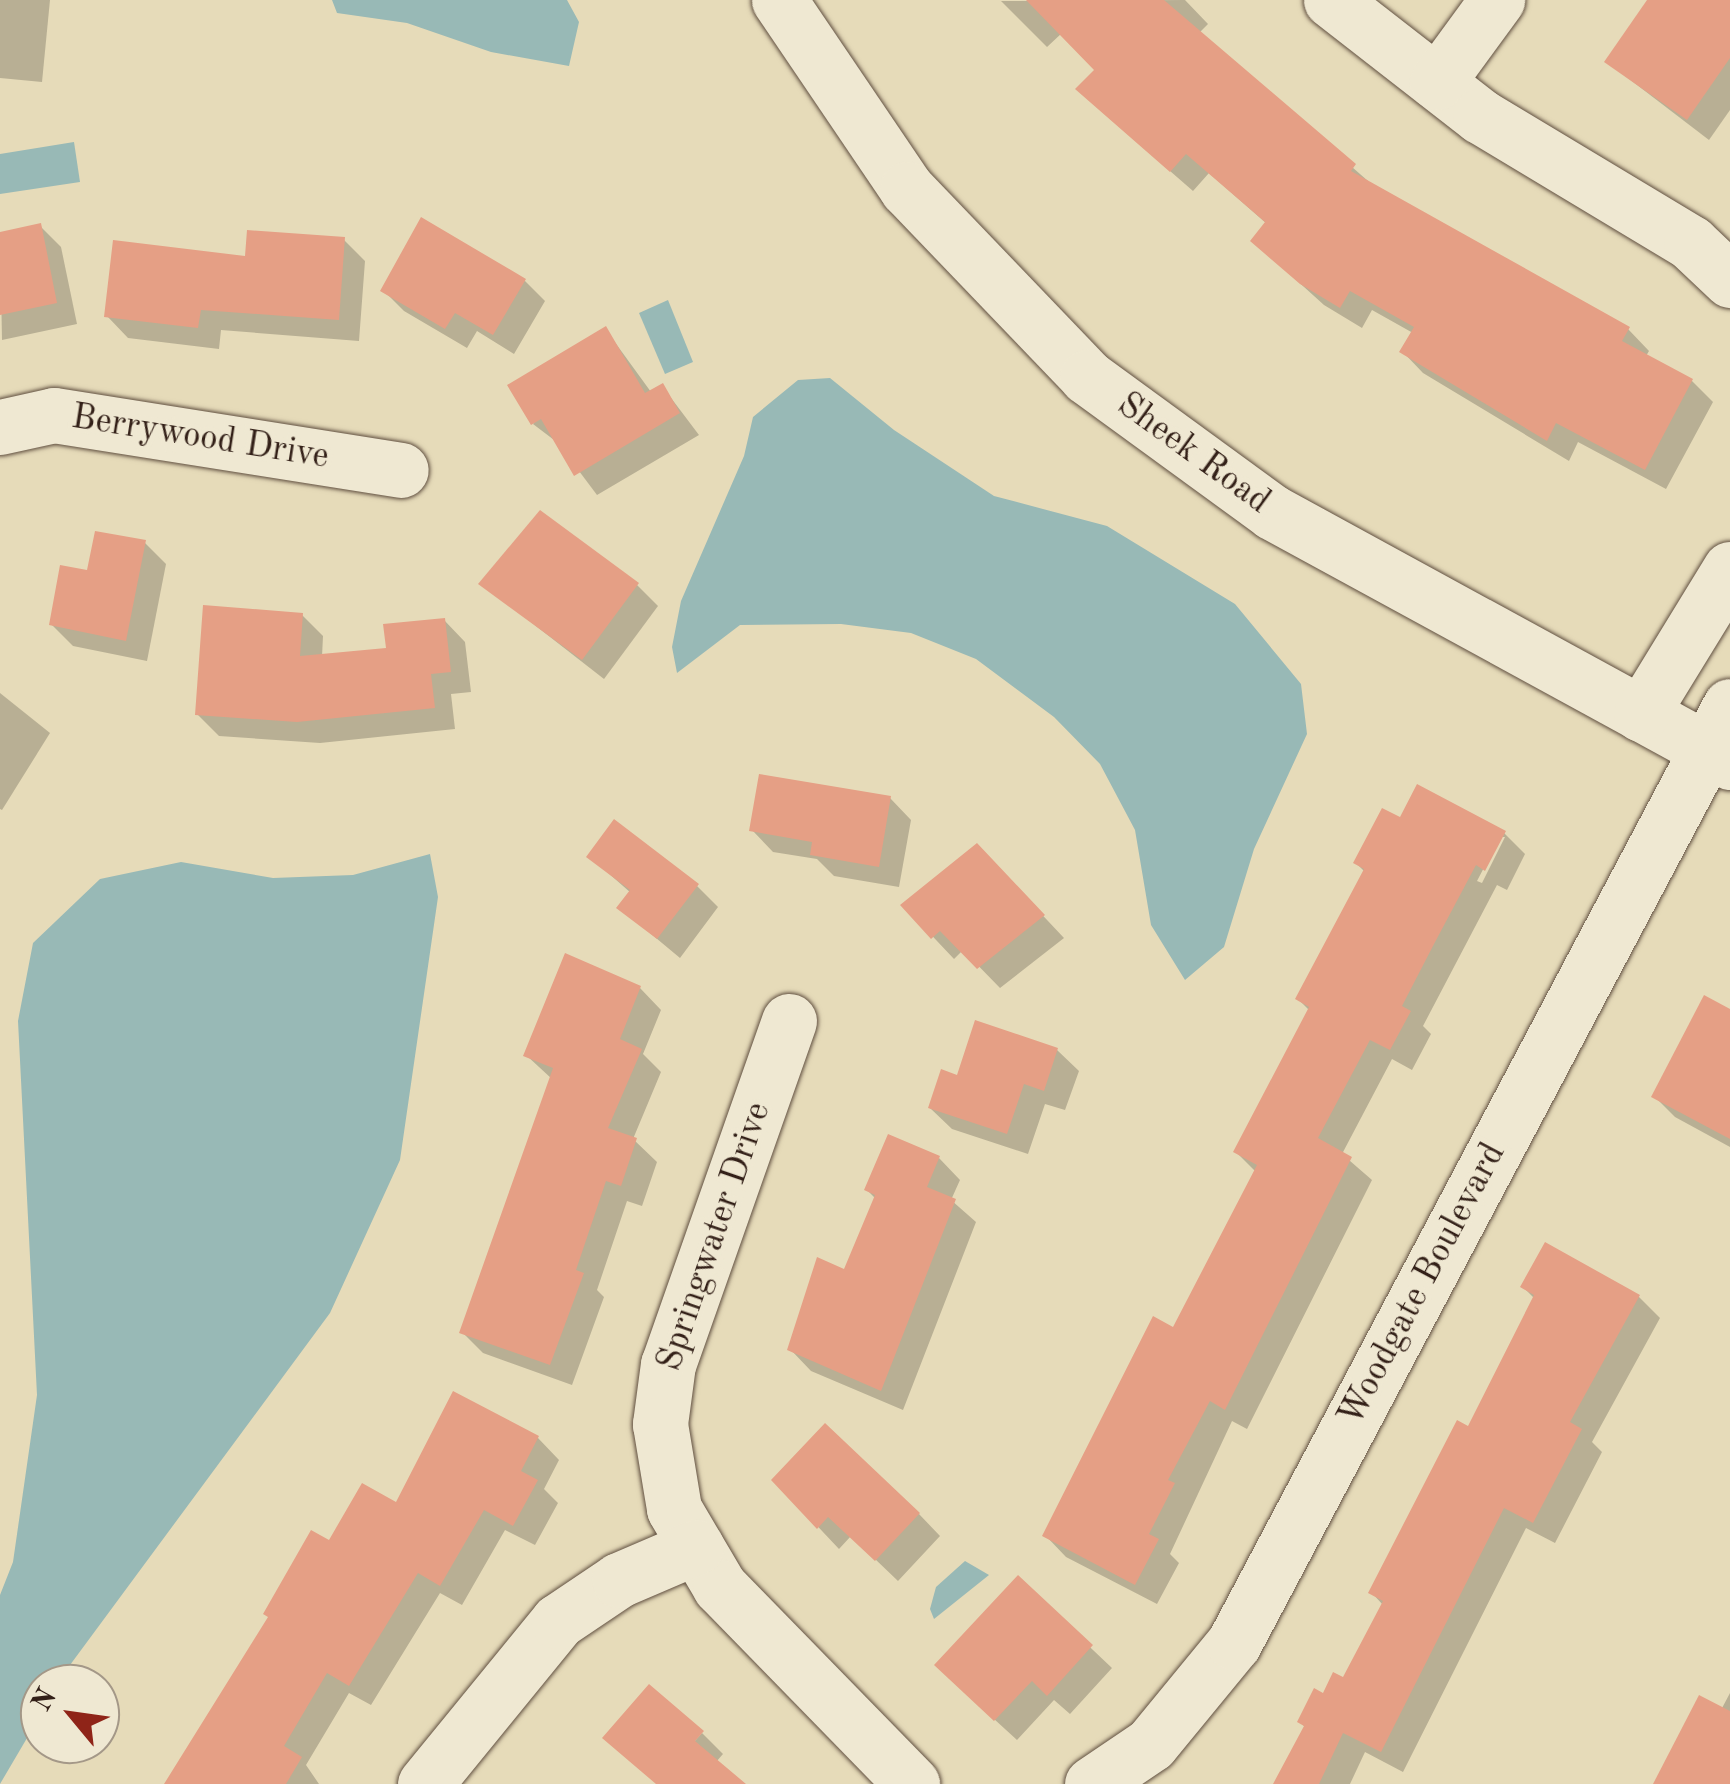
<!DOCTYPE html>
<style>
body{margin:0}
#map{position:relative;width:1730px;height:1784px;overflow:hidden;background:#e6dbb9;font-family:"Old Standard TT",serif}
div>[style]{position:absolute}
.water>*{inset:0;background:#98b9b6}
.shadow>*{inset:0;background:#0003}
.building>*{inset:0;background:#e59f85}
.roads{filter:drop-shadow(0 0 2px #604f40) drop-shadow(0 0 2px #604f40)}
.minor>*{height:55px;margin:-27.5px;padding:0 27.5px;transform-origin:27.5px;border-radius:27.5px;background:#efe8d2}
span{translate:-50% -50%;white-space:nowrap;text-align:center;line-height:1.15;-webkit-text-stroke:10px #efe8d2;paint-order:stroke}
.street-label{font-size:35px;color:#332018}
.north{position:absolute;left:20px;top:1664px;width:100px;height:100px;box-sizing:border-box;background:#efe8d2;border:2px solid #a49888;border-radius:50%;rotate:299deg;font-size:28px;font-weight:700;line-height:40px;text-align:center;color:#332018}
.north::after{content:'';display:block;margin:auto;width:35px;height:45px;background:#8f2418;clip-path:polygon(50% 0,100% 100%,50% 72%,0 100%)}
</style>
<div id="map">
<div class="water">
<i style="clip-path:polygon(332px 0,567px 0,579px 22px,569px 66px,491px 52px,407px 23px,337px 13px)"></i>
<i style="clip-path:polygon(74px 142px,80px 182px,0 194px,0 154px)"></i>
<i style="clip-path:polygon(668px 300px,693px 362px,665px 374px,639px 313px)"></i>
<i style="clip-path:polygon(830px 378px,894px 430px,994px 496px,1107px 526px,1235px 604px,1301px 684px,1307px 734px,1254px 849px,1224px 947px,1185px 980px,1151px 925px,1135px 830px,1100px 764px,1054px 717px,976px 659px,911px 633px,841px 624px,740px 625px,677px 673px,672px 647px,681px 601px,744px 456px,753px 417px,798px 380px)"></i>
<i style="clip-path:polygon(430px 854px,438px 897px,400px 1160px,330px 1313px,56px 1684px,40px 1684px,40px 1716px,0 1784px,0 1595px,13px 1562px,37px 1395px,18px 1021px,33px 943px,100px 879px,181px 862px,273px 878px,353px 875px)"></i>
<i style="clip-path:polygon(965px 1561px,989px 1575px,934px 1619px,930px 1609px,936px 1587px)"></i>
</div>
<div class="shadow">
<i style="clip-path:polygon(0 0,50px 0,42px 82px,0 78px)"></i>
<i style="clip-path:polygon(1185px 0,1208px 24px,1199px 33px,1376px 188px,1628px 329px,1649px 351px,1646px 356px,1692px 381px,1713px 402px,1666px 489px,1578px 442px,1569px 461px,1423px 373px,1402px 351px,1413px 333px,1372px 310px,1362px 328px,1324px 305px,1253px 241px,1267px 224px,1209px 173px,1193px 191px,1100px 110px,1098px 70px,1062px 33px,1047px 47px,1001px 1px)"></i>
<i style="clip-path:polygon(1651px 0,1730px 0,1730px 110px,1709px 140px,1607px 62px)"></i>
<i style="clip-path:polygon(40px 226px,61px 247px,77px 324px,2px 340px,0 234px)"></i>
<i style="clip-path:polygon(344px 240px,365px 261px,359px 341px,221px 330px,219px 349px,128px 338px,107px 316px,247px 258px)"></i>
<i style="clip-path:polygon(525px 281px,545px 301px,514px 354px,477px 331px,467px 348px,404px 311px,384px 291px)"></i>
<i style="clip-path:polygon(606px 330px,651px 392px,662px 386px,699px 435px,597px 495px,558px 443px,533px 424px)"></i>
<i style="clip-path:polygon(145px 543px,166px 564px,147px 661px,73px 646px,51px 624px,89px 573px)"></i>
<i style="clip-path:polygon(482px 584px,637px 585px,658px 606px,604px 679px)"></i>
<i style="clip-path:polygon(302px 615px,323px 636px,322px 657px,388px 650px,444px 620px,465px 642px,471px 692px,451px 694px,455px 729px,320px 743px,219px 736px,197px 714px)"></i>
<i style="clip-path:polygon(0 693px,50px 733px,2px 810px,0 809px)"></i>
<i style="clip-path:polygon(890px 798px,911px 820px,899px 887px,834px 876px,817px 859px,773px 852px,752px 830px)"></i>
<i style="clip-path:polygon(evenodd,1401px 820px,1504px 833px,1525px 854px,1507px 890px,1497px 885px,1455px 965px,1423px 1026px,1431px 1034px,1412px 1070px,1392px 1059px,1342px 1154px,1372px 1180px,1247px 1429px,1232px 1421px,1170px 1554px,1179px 1563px,1157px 1604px,1066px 1557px,1045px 1535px,1174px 1330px,1256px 1172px,1236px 1152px,1310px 1011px,1298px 999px,1365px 872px,1356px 863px,1401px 820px,1500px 837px,1505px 837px,1482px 883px,1477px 881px,1500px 837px)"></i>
<i style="clip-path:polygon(590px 857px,697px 886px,718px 907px,680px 958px,620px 908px,631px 893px)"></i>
<i style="clip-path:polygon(998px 868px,1064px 938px,1000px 988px,963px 950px,954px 959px,903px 905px)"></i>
<i style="clip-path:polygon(640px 988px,661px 1010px,643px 1054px,661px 1072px,633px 1139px,657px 1162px,642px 1206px,627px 1201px,597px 1290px,604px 1297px,572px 1385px,483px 1353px,462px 1332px,552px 1079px,526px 1055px)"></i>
<i style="clip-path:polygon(1730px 1011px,1730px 1147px,1675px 1117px,1654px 1096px)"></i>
<i style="clip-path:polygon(1057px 1050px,1079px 1071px,1065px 1110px,1045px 1104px,1028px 1154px,952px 1129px,930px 1108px,958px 1078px)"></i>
<i style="clip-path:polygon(939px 1158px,960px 1180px,951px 1200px,976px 1222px,903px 1410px,811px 1371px,790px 1349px,846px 1272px,876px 1199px,867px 1190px)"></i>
<i style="clip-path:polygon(1546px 1245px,1639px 1297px,1660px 1318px,1592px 1442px,1602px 1452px,1555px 1543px,1526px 1528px,1403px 1772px,1365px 1752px,1350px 1784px,1276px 1784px,1306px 1728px,1300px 1722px,1344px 1680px,1383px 1605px,1372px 1593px,1469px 1429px,1535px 1299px,1523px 1287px)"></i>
<i style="clip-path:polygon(454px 1395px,538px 1438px,559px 1460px,544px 1489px,558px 1503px,535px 1545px,505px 1530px,462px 1605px,440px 1593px,371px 1705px,349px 1693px,306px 1765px,319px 1784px,169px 1784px,330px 1543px,397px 1506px)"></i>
<i style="clip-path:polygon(774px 1480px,919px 1514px,940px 1536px,898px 1581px,851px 1536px,839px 1549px)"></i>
<i style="clip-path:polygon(1018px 1579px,1112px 1668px,1070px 1714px,1054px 1700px,1017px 1740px,958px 1686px)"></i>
<i style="clip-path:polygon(1730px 1693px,1730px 1784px,1656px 1784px,1721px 1710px)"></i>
<i style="clip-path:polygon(702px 1733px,723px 1754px,716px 1762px,740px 1784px,656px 1784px)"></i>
</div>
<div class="building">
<i style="clip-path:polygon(1026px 0,1164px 0,1356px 164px,1351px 171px,1630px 327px,1622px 341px,1693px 379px,1645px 470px,1556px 423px,1547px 441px,1399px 352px,1414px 327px,1350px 291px,1340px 308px,1300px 284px,1250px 241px,1265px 222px,1186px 154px,1170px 172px,1075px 89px,1094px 70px)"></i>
<i style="clip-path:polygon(1647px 0,1730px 0,1730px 58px,1687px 120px,1604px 62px)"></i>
<i style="clip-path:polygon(421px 217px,526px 279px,493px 335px,455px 313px,445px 329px,380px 291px)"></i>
<i style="clip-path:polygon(41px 223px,57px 303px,0 315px,0 232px)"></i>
<i style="clip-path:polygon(247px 230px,345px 237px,339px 320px,201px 310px,198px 328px,104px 317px,113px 240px,245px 256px)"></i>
<i style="clip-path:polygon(606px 326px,645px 393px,663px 383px,680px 413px,574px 476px,541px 419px,531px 425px,507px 385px)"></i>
<i style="clip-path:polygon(540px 510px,639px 583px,582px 660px,478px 584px)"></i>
<i style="clip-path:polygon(95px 531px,146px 540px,126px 641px,49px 625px,60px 565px,87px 570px)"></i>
<i style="clip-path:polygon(203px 605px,303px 613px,300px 656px,386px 648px,383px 624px,445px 618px,451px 672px,431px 674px,435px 708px,297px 722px,195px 715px)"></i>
<i style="clip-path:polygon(759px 774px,891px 796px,879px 867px,810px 855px,812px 842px,749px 831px)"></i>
<i style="clip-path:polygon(1417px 784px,1506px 831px,1485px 871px,1476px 865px,1434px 944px,1402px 1006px,1411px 1011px,1390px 1050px,1370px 1040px,1318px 1138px,1352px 1157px,1225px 1410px,1210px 1401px,1168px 1480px,1175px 1483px,1149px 1534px,1159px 1539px,1135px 1585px,1042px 1536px,1153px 1316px,1173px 1327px,1257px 1165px,1233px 1152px,1309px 1007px,1295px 999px,1364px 869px,1353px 863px,1382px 808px,1400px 817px)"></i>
<i style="clip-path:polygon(614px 819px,699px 884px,657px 939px,616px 908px,630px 890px,586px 857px)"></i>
<i style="clip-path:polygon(977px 843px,1045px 915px,977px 969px,940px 931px,931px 939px,900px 905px)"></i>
<i style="clip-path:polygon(565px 953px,641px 986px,620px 1039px,642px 1049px,608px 1128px,637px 1138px,621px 1186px,606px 1181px,576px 1270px,584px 1273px,550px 1365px,459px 1333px,553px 1068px,523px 1056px)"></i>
<i style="clip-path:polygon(1704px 995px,1730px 1009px,1730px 1139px,1651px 1097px)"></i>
<i style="clip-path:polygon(975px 1020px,1058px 1048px,1044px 1091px,1024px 1084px,1007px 1134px,928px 1108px,941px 1069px,957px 1075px)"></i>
<i style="clip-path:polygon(888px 1134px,940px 1156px,927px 1187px,956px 1199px,881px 1391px,787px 1350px,817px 1257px,844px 1269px,875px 1195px,864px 1190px)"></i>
<i style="clip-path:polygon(1545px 1242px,1640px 1295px,1570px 1422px,1582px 1429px,1533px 1523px,1504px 1508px,1381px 1752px,1343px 1733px,1319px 1784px,1273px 1784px,1304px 1726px,1297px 1722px,1314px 1688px,1323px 1693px,1333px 1672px,1343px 1677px,1383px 1601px,1368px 1593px,1457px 1420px,1468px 1426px,1534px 1295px,1520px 1287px)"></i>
<i style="clip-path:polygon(453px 1391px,539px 1436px,521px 1471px,538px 1480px,513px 1526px,484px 1510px,440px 1586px,418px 1573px,349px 1686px,327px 1673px,284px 1746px,302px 1757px,286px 1784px,164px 1784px,268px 1617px,263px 1614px,311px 1530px,329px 1540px,362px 1483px,396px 1502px)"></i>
<i style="clip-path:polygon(825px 1423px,920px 1513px,875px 1561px,828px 1517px,817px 1529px,771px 1480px)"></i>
<i style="clip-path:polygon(1018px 1575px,1093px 1645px,1047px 1696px,1032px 1681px,994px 1721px,934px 1665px)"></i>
<i style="clip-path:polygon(649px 1684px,704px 1731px,695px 1741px,746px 1784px,656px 1784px,602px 1738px)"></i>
<i style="clip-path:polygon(1699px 1695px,1730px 1711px,1730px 1784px,1653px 1784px)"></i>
</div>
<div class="roads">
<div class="minor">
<i style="left:779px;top:0;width:228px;rotate:55.9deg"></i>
<i style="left:907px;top:189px;width:260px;rotate:46.2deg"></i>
<i style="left:1087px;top:377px;width:229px;rotate:36.1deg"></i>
<i style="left:1272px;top:512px;width:522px;rotate:28.63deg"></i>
<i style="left:1331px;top:0;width:189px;rotate:37.9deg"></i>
<i style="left:1480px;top:116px;width:246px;rotate:31deg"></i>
<i style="left:1691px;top:243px;width:54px;rotate:43.5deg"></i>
<i style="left:1437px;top:82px;width:102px;rotate:-53.8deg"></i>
<i style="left:0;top:427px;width:55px;rotate:-12.5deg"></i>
<i style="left:54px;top:415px;width:351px;rotate:9deg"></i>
<i style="left:1641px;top:714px;width:170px;rotate:-58.5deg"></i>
<i style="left:789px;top:1021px;width:364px;rotate:109.4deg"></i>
<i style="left:668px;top:1364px;width:61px;rotate:97.6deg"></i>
<i style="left:660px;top:1424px;width:86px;rotate:80.6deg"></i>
<i style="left:674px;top:1509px;width:91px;rotate:59.5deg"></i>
<i style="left:720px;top:1587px;width:275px;rotate:45.7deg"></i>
<i style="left:425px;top:1784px;width:210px;rotate:-50.8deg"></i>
<i style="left:558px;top:1621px;width:73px;rotate:-33.9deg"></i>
<i style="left:619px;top:1580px;width:84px;rotate:-23.2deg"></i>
<i style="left:1092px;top:1784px;width:71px;rotate:-34.1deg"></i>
<i style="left:1151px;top:1744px;width:131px;rotate:-50.6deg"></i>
<i style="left:1234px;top:1643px;width:1060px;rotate:-62.11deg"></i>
</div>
</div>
<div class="street-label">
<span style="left:200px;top:438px;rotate:9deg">Berrywood Drive</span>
<span style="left:1193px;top:454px;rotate:36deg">Sheek Road</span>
<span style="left:715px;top:1237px;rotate:-71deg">Springwater Drive</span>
<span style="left:1423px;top:1285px;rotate:-62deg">Woodgate Boulevard</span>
</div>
<div class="north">N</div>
</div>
